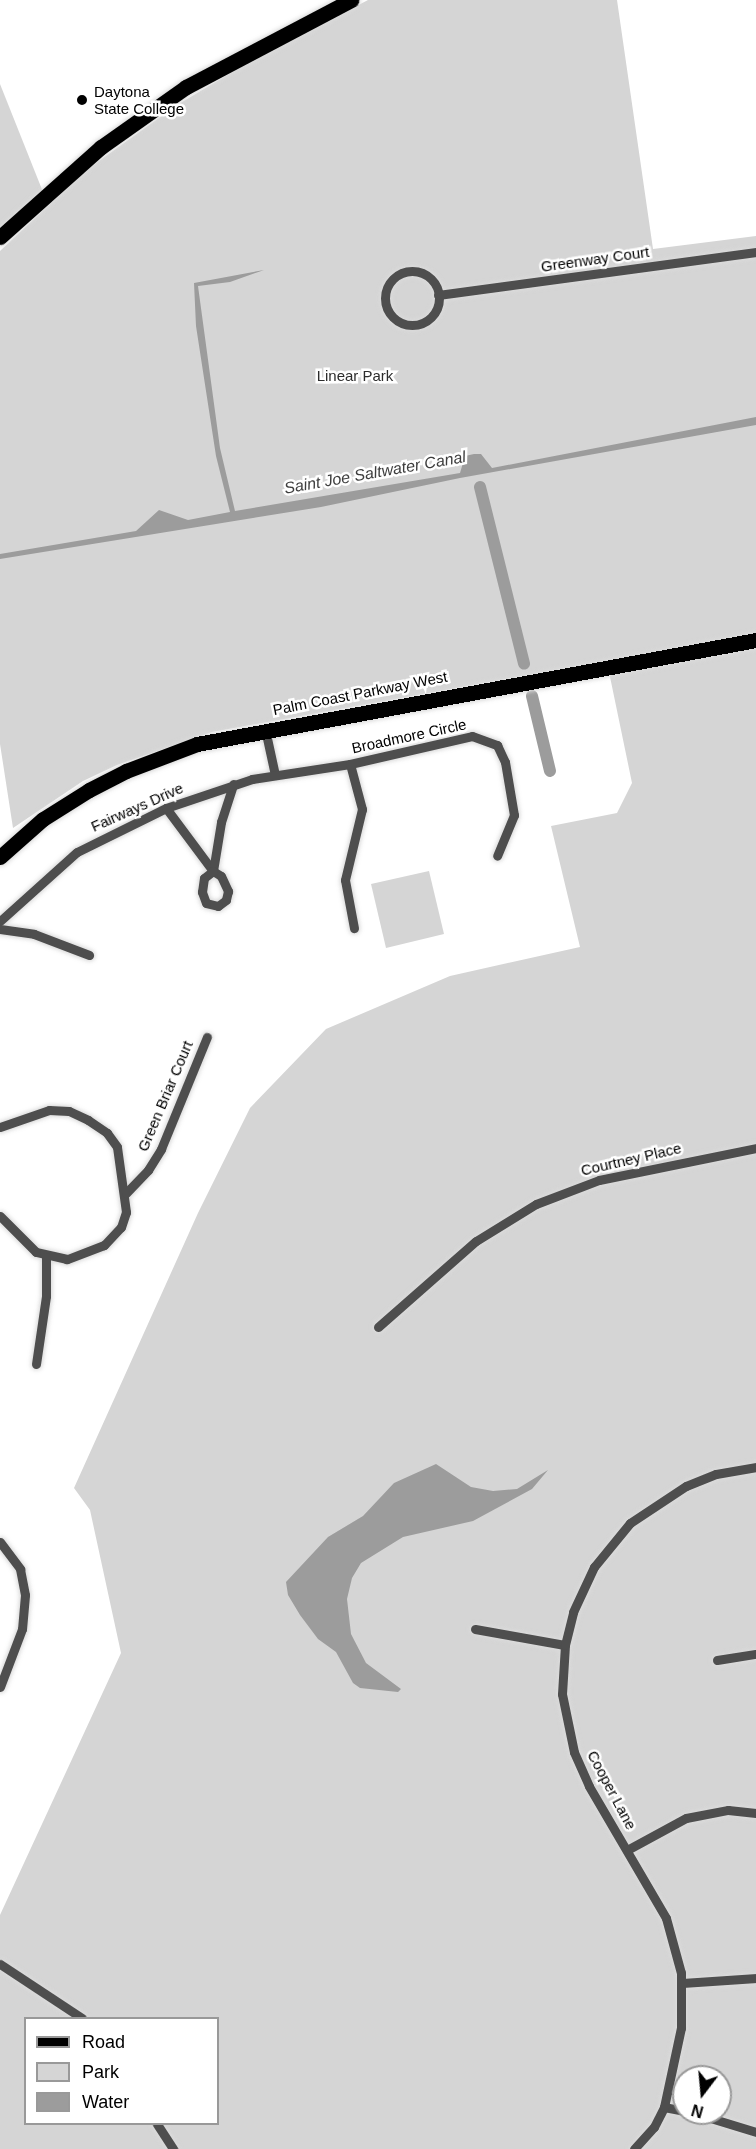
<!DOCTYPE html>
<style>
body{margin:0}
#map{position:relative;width:756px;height:2149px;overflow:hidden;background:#fff;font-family:Arial,sans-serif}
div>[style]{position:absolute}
.green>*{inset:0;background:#d5d5d5}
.water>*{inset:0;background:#9c9c9c}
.canal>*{height:12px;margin:-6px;padding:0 6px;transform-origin:6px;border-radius:6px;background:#9c9c9c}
.roads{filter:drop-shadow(0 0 2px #dbdbdb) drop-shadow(0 0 2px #dbdbdb)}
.minor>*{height:9px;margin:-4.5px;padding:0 4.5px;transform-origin:4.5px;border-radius:4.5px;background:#4e4e4e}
.minor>.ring{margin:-4.5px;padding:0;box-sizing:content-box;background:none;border:9px solid #4e4e4e;border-radius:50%}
.primary>*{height:15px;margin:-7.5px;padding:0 7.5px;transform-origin:7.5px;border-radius:7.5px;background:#000}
.dots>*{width:16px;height:16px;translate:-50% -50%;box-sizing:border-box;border:3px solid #fff;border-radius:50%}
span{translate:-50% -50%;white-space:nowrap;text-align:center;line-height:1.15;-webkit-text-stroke:5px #fff;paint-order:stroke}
.poi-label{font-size:15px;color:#000}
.left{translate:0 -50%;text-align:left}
.street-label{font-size:15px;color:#000}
.park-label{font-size:15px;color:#2c2c2c}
.water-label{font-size:16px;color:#3d3d3d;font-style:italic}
.legend{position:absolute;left:24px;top:2017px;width:195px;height:108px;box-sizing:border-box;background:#fff;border:2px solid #999;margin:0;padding:8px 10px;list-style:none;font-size:18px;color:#000}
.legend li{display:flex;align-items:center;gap:12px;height:30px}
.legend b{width:30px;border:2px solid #999}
.north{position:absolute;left:672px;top:2065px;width:60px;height:60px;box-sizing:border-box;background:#fff;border:2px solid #999;border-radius:50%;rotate:196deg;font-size:16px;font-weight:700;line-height:24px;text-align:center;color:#000}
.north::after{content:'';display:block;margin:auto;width:21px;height:27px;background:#000;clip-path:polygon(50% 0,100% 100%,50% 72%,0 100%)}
</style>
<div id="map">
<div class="green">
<i style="clip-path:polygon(368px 0,617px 0,653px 249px,756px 236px,756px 634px,212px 732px,117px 765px,83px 781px,13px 828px,0 744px,0 251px,85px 171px,177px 105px,246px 64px)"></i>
<i style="clip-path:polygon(0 84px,43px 192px,0 230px)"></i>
<i style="clip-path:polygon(evenodd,756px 646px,756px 2149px,0 2149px,0 1915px,121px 1653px,90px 1510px,74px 1488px,198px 1213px,250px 1108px,326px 1029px,450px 976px,580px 947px,551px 826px,617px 813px,632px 783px,609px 672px,756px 646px,26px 2018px,218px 2018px,218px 2124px,26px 2124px,26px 2018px,756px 646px,684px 2077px,720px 2077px,720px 2113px,684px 2113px,684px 2077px)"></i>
<i style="clip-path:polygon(429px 871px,444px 934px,386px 948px,371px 884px)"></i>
</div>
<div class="water">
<i style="clip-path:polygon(264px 270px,230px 282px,198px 286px,220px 448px,235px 511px,460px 473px,465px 456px,474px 454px,481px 454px,492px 468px,756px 417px,756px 425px,460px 478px,321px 507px,0 559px,0 554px,136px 531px,159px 510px,188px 520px,230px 512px,216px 456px,196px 326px,194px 283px)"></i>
<i style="clip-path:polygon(436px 1464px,471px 1487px,493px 1491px,517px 1489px,548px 1470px,532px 1489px,473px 1521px,403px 1537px,361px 1563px,352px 1578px,347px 1599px,351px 1634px,366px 1663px,401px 1689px,398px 1692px,360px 1688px,353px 1683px,336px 1652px,318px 1639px,300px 1615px,288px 1595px,286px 1582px,328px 1537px,363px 1516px,394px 1483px)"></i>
</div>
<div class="canal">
<i style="left:480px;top:487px;width:182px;rotate:76deg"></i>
<i style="left:532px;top:696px;width:77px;rotate:76.5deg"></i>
</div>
<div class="roads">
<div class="minor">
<i class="ring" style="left:385px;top:271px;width:45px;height:45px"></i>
<i style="left:438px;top:295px;width:321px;rotate:-7.7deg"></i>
<i style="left:265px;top:729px;width:47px;rotate:77.7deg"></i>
<i style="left:350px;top:764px;width:47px;rotate:75.1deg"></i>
<i style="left:362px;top:809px;width:73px;rotate:103.5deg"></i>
<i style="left:345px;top:880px;width:49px;rotate:79.4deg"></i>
<i style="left:166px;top:808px;width:79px;rotate:53.3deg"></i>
<i style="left:213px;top:871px;width:50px;rotate:-80.7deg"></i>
<i style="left:221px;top:822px;width:40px;rotate:-72deg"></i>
<i style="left:213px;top:871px;width:9px;rotate:32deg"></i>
<i style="left:221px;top:876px;width:17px;rotate:65deg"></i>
<i style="left:228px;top:891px;width:9px;rotate:103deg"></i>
<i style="left:226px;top:900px;width:10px;rotate:143deg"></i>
<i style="left:218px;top:906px;width:12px;rotate:-166deg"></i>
<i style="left:206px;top:903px;width:12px;rotate:-110deg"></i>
<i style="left:202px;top:892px;width:14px;rotate:-82deg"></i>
<i style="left:204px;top:878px;width:11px;rotate:-38deg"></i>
<i style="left:0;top:921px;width:103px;rotate:-41.9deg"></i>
<i style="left:77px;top:852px;width:99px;rotate:-26.3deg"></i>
<i style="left:166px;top:808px;width:91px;rotate:-18.6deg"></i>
<i style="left:252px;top:779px;width:99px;rotate:-8.7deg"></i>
<i style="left:350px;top:764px;width:125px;rotate:-12.9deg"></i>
<i style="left:472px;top:736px;width:27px;rotate:20deg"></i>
<i style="left:497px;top:745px;width:19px;rotate:65deg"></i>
<i style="left:505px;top:762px;width:54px;rotate:80.4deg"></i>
<i style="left:514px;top:815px;width:44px;rotate:112.5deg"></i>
<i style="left:0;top:929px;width:34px;rotate:8deg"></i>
<i style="left:34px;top:934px;width:59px;rotate:20.9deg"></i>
<i style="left:0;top:1127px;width:52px;rotate:-19.1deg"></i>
<i style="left:49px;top:1110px;width:20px;rotate:3deg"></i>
<i style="left:69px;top:1111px;width:21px;rotate:25deg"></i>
<i style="left:88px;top:1120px;width:23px;rotate:34deg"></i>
<i style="left:107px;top:1133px;width:17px;rotate:54deg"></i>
<i style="left:117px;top:1147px;width:66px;rotate:82.1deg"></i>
<i style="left:126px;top:1212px;width:16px;rotate:108deg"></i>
<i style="left:121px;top:1227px;width:25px;rotate:133deg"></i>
<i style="left:104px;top:1245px;width:40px;rotate:159deg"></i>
<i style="left:67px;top:1259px;width:32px;rotate:-167deg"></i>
<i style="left:36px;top:1252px;width:51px;rotate:-135deg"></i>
<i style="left:126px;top:1193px;width:32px;rotate:-46deg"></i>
<i style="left:148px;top:1170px;width:25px;rotate:-58deg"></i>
<i style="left:161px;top:1149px;width:121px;rotate:-67.7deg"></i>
<i style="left:378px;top:1327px;width:130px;rotate:-41.3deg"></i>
<i style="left:476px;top:1241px;width:70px;rotate:-31.7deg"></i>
<i style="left:536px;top:1204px;width:67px;rotate:-20.9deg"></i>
<i style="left:599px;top:1180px;width:160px;rotate:-11.5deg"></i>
<i style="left:36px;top:1364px;width:69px;rotate:-81.6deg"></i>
<i style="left:46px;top:1296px;width:39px;rotate:-90deg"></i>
<i style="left:0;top:1542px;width:34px;rotate:53deg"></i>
<i style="left:20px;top:1569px;width:26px;rotate:79deg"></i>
<i style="left:25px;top:1595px;width:34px;rotate:95deg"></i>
<i style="left:22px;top:1629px;width:62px;rotate:110.8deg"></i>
<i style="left:475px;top:1629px;width:91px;rotate:10.1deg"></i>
<i style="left:717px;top:1660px;width:39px;rotate:-9deg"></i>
<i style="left:627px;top:1850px;width:67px;rotate:-28.5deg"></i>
<i style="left:686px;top:1818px;width:43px;rotate:-10.8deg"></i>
<i style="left:728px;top:1810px;width:28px;rotate:6deg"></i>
<i style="left:0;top:1964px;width:98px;rotate:33.4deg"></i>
<i style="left:683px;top:1983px;width:73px;rotate:-3.9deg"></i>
<i style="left:664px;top:2107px;width:20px;rotate:11deg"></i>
<i style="left:694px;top:2113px;width:65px;rotate:17deg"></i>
<i style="left:157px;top:2124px;width:30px;rotate:57deg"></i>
<i style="left:634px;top:2149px;width:30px;rotate:-48deg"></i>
<i style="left:654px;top:2127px;width:22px;rotate:-63deg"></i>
<i style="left:664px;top:2107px;width:81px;rotate:-77.9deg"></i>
<i style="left:681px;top:2028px;width:55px;rotate:-90deg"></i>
<i style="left:681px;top:1973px;width:57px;rotate:-105.3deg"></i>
<i style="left:666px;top:1918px;width:153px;rotate:-120.3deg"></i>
<i style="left:589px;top:1786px;width:37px;rotate:-114deg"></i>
<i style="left:574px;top:1752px;width:59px;rotate:-101.7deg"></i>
<i style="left:562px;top:1694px;width:49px;rotate:-86.5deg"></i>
<i style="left:565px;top:1645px;width:34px;rotate:-76deg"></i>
<i style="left:573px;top:1612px;width:50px;rotate:-65deg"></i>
<i style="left:594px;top:1567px;width:57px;rotate:-50.7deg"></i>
<i style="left:630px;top:1523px;width:67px;rotate:-33.5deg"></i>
<i style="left:686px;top:1486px;width:32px;rotate:-22deg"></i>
<i style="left:716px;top:1474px;width:41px;rotate:-9.9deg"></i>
</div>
<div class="primary">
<i style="left:0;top:237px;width:135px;rotate:-41.7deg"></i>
<i style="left:101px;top:147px;width:104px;rotate:-35.2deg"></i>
<i style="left:186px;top:87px;width:187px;rotate:-27.8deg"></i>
<i style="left:0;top:857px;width:57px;rotate:-41.5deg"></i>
<i style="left:43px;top:819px;width:54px;rotate:-32.2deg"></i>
<i style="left:89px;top:790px;width:42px;rotate:-27.2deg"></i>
<i style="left:126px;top:771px;width:76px;rotate:-20.8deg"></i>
<i style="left:197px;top:744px;width:569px;rotate:-10.54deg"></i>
</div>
</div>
<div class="dots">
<i style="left:82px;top:100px;background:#000"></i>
</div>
<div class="poi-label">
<span class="left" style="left:94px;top:100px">Daytona<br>State College</span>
</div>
<div class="street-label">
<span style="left:595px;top:259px;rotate:-8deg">Greenway Court</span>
<span style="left:360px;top:693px;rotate:-11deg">Palm Coast Parkway West</span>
<span style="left:409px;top:736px;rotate:-12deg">Broadmore Circle</span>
<span style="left:137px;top:807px;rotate:-24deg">Fairways Drive</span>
<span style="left:165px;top:1096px;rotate:-67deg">Green Briar Court</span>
<span style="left:631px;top:1159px;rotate:-13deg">Courtney Place</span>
<span style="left:612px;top:1790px;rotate:62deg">Cooper Lane</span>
</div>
<div class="park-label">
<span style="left:355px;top:376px">Linear Park</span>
</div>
<div class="water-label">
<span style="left:375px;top:473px;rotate:-10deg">Saint Joe Saltwater Canal</span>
</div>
<ul class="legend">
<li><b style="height:8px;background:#000"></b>Road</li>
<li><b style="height:16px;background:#d5d5d5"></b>Park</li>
<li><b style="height:16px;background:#9c9c9c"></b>Water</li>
</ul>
<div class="north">N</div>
</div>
